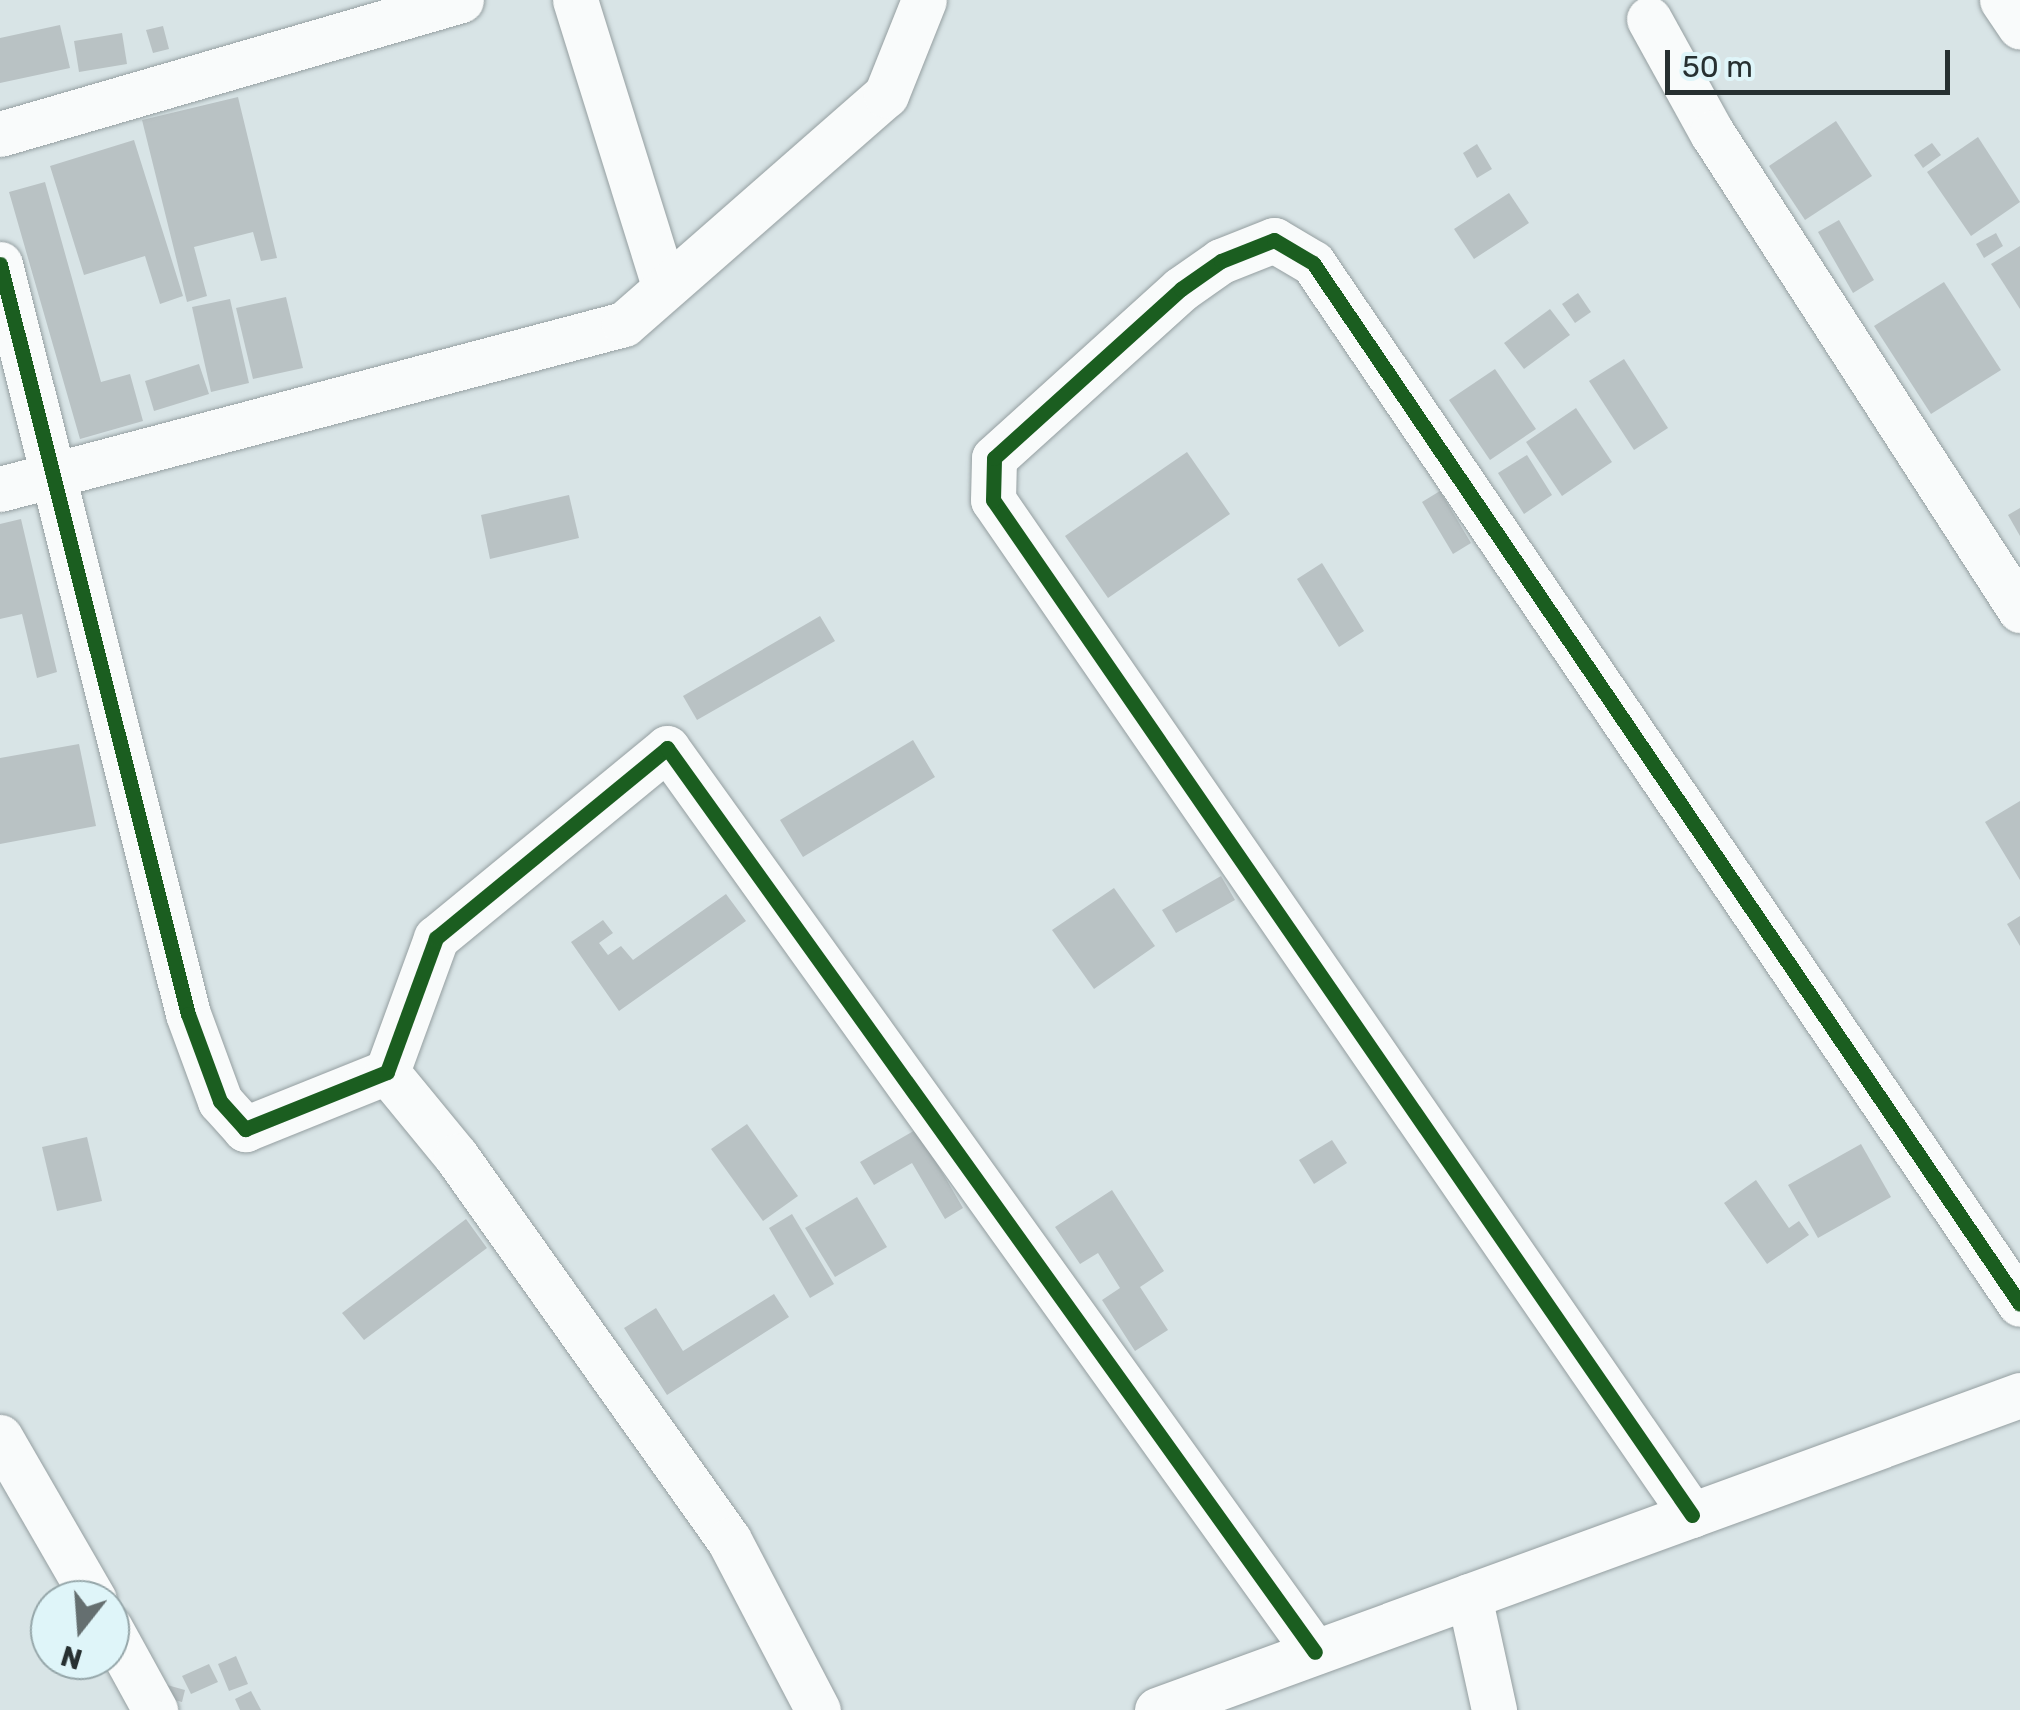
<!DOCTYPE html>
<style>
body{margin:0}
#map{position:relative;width:2020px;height:1710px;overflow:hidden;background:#d8e4e6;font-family:Rubik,sans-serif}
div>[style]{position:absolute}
.building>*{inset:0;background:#b9c2c4}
.roads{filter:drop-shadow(0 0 2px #959fa1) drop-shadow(0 0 2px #959fa1)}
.minor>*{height:45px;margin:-22.5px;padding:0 22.5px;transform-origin:22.5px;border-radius:22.5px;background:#f9fbfb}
.cycleway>*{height:15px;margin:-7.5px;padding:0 7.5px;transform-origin:7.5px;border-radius:7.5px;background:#1b5e20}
span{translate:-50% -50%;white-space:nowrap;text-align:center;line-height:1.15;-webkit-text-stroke:9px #dff5f9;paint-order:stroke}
.north{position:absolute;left:30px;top:1580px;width:100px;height:100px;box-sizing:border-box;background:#dff5f9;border:2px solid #95a6a9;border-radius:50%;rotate:197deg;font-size:28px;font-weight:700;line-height:40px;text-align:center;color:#273031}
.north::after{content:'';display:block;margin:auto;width:35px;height:45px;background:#656f70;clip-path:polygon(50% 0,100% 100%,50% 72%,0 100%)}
.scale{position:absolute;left:1665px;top:50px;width:285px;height:45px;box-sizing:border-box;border:5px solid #273031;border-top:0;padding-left:12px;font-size:30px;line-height:35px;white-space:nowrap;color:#273031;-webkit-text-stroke:8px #dff5f9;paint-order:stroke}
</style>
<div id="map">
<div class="building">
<i style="clip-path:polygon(60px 25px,70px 68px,0 83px,0 38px)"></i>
<i style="clip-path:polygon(163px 26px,169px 49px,153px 53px,146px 30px)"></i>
<i style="clip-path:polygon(122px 33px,127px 64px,79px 72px,74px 41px)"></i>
<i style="clip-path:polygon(238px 97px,277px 258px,261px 261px,253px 232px,194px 247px,207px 296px,187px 302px,142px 120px)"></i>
<i style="clip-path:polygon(1836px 121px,1872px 176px,1805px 220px,1769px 166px)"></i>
<i style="clip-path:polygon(1978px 137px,2020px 202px,1971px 236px,1927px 172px)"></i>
<i style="clip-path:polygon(134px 140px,183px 296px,160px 304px,145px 256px,84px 275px,50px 166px)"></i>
<i style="clip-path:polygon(1932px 143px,1941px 155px,1923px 168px,1914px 155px)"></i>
<i style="clip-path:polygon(1477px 144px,1492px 169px,1477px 178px,1463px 153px)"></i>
<i style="clip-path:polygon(45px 182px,101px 382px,130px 374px,143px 421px,80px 439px,9px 192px)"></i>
<i style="clip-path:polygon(1509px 193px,1529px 223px,1474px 259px,1454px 229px)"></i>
<i style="clip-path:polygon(1839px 220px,1874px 280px,1853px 293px,1818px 232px)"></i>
<i style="clip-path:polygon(1996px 233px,2003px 246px,1984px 258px,1976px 244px)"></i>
<i style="clip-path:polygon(2020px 246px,2020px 309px,1991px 264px)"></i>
<i style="clip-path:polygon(1944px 282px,2001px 370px,1931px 414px,1874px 326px)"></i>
<i style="clip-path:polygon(1578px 293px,1591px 312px,1575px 323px,1562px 304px)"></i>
<i style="clip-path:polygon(286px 297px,303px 368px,253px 379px,236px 308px)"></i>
<i style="clip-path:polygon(230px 299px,249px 383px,211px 392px,192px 307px)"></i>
<i style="clip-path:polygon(1550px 309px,1570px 335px,1524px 369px,1504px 343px)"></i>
<i style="clip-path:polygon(1624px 359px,1668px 428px,1634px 450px,1589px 381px)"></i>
<i style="clip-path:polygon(199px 364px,209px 394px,154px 411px,145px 381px)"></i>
<i style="clip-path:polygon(1495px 369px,1536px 429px,1490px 460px,1449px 400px)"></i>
<i style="clip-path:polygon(1576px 408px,1612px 462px,1562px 496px,1526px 442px)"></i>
<i style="clip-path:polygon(1187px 452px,1230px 514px,1108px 598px,1065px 536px)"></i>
<i style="clip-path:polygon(1527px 455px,1552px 495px,1524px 514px,1498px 473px)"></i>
<i style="clip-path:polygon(1440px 491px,1471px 543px,1453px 554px,1422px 502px)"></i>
<i style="clip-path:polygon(569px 495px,579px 538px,490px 559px,481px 515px)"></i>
<i style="clip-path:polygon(2020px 508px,2020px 536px,2008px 515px)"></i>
<i style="clip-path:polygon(21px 519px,57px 672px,37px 678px,22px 614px,0 619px,0 524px)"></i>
<i style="clip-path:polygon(1322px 563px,1364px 631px,1339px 647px,1297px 579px)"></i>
<i style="clip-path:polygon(820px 616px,835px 641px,697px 720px,683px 696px)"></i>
<i style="clip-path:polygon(913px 740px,935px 777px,803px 857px,780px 820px)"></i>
<i style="clip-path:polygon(79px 744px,96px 826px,0 844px,0 758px)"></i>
<i style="clip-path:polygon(2020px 801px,2020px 880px,1985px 822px)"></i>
<i style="clip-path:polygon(1221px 876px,1235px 900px,1176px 933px,1162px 910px)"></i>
<i style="clip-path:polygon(1114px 888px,1155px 946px,1094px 989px,1052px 930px)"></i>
<i style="clip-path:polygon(726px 894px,746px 921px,619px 1011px,571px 942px,603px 920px,613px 933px,599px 943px,608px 955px,621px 946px,633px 960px)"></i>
<i style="clip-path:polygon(2020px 916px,2020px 946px,2007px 924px)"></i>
<i style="clip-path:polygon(747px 1124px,798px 1196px,763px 1221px,711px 1149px)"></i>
<i style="clip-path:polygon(917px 1129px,963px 1208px,945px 1219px,912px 1163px,874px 1185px,860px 1162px)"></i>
<i style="clip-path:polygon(87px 1137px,102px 1201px,57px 1211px,42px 1147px)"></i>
<i style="clip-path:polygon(1332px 1140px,1347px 1163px,1314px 1184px,1299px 1160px)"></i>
<i style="clip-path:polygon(1861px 1144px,1891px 1197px,1818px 1238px,1788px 1185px)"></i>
<i style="clip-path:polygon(1756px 1180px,1789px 1228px,1799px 1221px,1809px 1235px,1767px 1264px,1724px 1203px)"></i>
<i style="clip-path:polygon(1112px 1190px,1164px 1271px,1140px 1287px,1168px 1330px,1135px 1351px,1102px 1300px,1120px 1288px,1098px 1253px,1080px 1264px,1055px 1227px)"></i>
<i style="clip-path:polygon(857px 1197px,887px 1247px,835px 1277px,805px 1228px)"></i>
<i style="clip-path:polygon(792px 1214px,834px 1284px,810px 1298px,769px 1228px)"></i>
<i style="clip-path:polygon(466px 1219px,487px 1248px,364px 1340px,342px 1313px)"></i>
<i style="clip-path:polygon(774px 1294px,789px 1317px,667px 1395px,624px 1328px,656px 1308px,683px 1351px)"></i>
<i style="clip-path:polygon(236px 1656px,248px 1684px,229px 1691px,218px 1664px)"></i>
<i style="clip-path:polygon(209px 1664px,218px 1682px,191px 1694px,182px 1676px)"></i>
<i style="clip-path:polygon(167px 1685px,185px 1690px,182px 1702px,163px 1697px)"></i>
<i style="clip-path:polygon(251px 1691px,261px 1710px,240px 1710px,235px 1699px)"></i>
</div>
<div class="roads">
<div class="minor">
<i style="left:575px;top:0;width:300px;rotate:72.7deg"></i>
<i style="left:2002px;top:0;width:32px;rotate:56deg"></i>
<i style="left:1649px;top:19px;width:130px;rotate:61.1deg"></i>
<i style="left:1712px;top:133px;width:568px;rotate:57.15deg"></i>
<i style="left:0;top:134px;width:480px;rotate:-16.2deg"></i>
<i style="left:0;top:264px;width:773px;rotate:75.93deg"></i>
<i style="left:188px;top:1014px;width:93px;rotate:69.8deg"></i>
<i style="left:220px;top:1101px;width:38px;rotate:48deg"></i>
<i style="left:245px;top:1129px;width:153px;rotate:-21.9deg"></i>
<i style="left:387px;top:1072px;width:143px;rotate:-69.9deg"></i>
<i style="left:436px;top:938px;width:299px;rotate:-39.4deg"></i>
<i style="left:667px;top:748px;width:1112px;rotate:54.37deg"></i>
<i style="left:0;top:489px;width:645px;rotate:-14.81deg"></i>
<i style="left:624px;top:324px;width:348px;rotate:-41.2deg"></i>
<i style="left:886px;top:95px;width:102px;rotate:-68.2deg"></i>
<i style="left:387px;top:1072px;width:109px;rotate:50.6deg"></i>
<i style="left:456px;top:1156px;width:471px;rotate:54.6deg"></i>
<i style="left:729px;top:1540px;width:192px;rotate:62.4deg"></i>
<i style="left:0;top:1437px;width:188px;rotate:60deg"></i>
<i style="left:1692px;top:1515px;width:1232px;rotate:-124.55deg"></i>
<i style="left:993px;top:500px;width:42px;rotate:-88.6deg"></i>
<i style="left:994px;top:458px;width:252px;rotate:-42.1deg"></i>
<i style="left:1181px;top:289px;width:49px;rotate:-35deg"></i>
<i style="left:1221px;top:261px;width:57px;rotate:-21.6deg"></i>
<i style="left:1274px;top:240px;width:45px;rotate:30.5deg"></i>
<i style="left:1313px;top:263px;width:1258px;rotate:55.82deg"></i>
<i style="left:1469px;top:1596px;width:117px;rotate:77.6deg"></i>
<i style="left:110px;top:1628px;width:94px;rotate:61.2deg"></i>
<i style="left:1157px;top:1710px;width:919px;rotate:-20.05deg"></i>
</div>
</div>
<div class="cycleway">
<i style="left:0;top:264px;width:773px;rotate:75.93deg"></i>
<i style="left:188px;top:1014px;width:93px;rotate:69.8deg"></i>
<i style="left:220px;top:1101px;width:38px;rotate:48deg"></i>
<i style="left:245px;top:1129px;width:153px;rotate:-21.9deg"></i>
<i style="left:387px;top:1072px;width:143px;rotate:-69.9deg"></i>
<i style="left:436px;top:938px;width:299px;rotate:-39.4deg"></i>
<i style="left:667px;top:748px;width:1112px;rotate:54.37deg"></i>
<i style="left:1692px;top:1515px;width:1232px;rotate:-124.55deg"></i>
<i style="left:993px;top:500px;width:42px;rotate:-88.6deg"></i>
<i style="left:994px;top:458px;width:252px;rotate:-42.1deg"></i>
<i style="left:1181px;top:289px;width:49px;rotate:-35deg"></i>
<i style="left:1221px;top:261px;width:57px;rotate:-21.6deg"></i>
<i style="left:1274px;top:240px;width:45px;rotate:30.5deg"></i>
<i style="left:1313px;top:263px;width:1258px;rotate:55.82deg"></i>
</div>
<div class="north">N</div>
<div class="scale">50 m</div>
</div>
